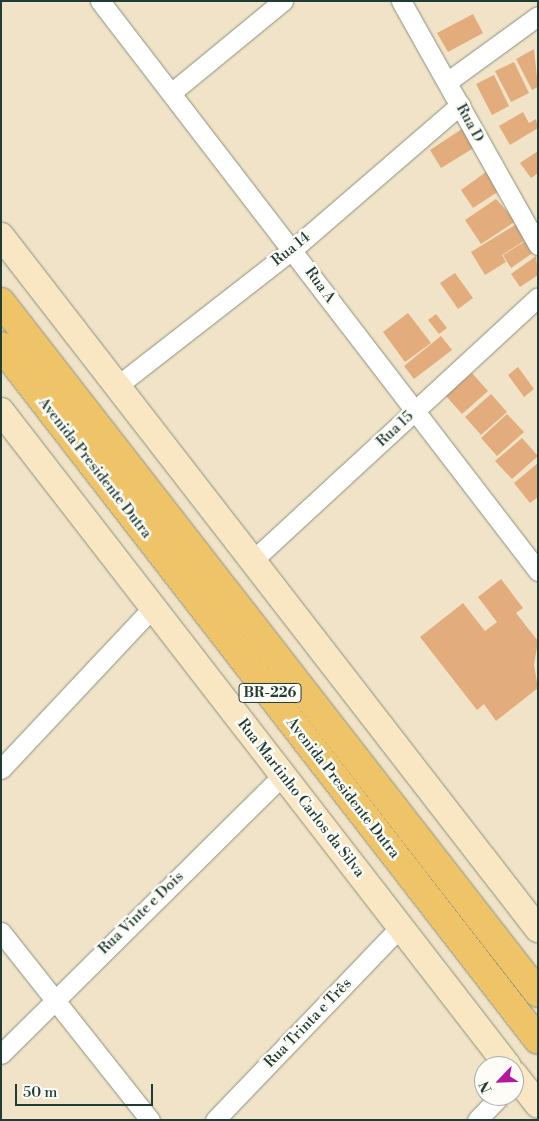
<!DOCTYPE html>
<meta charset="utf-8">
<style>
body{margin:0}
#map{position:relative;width:539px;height:1121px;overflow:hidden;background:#f1e3c7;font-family:"Libre Bodoni",serif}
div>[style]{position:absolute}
.building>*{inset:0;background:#e3ac7c}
.roads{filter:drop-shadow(0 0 1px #88907e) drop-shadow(0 0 1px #88907e)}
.minor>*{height:19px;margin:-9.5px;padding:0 9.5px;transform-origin:9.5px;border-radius:9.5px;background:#fff}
.secondary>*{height:26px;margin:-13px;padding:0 13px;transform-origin:13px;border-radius:13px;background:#f9e7c3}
.trunk>*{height:28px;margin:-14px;padding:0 14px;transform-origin:14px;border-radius:14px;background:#efc469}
span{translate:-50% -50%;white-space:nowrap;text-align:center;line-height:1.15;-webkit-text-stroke:5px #fdfcf7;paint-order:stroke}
.shield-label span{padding:1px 4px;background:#fdfcf7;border:1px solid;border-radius:4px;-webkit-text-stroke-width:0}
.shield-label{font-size:14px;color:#1f3d34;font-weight:700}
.street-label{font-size:15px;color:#1f3d34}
.frame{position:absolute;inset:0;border:2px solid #1f3d34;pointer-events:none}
.north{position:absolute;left:474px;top:1056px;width:50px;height:50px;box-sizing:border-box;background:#fdfcf7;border:1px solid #a4b0a9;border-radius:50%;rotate:246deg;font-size:14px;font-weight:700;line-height:20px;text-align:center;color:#1f3d34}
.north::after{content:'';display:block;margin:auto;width:18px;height:22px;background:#b5179e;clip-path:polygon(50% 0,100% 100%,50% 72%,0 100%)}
.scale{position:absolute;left:15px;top:1084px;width:138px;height:22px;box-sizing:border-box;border:2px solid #1f3d34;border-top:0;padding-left:6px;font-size:15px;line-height:18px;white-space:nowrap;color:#1f3d34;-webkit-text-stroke:4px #fdfcf7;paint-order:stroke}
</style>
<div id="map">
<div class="building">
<i style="clip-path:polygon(473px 14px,483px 33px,448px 52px,437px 33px)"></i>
<i style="clip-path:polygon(534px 49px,538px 87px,532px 90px,516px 59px)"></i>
<i style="clip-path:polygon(514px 62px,529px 93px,511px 102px,495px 71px)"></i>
<i style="clip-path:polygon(494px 75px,509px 106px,492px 115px,476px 84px)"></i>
<i style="clip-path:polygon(523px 112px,529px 123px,536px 119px,538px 128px,510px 145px,499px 126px)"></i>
<i style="clip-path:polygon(465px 127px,477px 146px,441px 168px,430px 150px)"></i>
<i style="clip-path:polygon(538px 151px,538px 173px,531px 178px,520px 163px)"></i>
<i style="clip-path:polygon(486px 172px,499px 191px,473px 208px,461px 190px)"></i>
<i style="clip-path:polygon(496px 199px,516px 221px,481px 244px,465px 220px)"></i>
<i style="clip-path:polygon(520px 222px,530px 237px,502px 255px,506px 262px,485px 275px,471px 252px)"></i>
<i style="clip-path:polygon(527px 240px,534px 252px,511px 268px,503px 255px)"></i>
<i style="clip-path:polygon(536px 256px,538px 275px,520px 287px,511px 274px)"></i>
<i style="clip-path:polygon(455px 273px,473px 298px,458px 309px,440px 283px)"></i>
<i style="clip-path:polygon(408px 313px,431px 343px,405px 362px,383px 332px)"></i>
<i style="clip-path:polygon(436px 314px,447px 328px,439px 334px,428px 320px)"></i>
<i style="clip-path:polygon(441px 336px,452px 350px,414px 379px,404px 366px)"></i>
<i style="clip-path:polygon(518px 367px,534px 389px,524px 397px,508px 375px)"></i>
<i style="clip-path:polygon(472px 373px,488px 391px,462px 414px,446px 396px)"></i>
<i style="clip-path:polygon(491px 394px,507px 412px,481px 435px,465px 417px)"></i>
<i style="clip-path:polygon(507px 414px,524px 432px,497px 456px,481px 438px)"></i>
<i style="clip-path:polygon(522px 438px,538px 456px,512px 479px,495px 461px)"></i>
<i style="clip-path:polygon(538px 463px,538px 497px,530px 503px,514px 483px)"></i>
<i style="clip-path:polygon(501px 579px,523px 608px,516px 613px,538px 641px,534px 665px,538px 688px,496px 721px,484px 704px,477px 710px,420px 637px,463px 603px,485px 631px,497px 622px,478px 597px)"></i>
</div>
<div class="roads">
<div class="minor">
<i style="left:100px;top:1px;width:719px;rotate:52.46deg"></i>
<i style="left:401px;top:1px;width:280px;rotate:60.7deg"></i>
<i style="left:447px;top:82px;width:112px;rotate:-36deg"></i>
<i style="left:171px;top:93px;width:145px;rotate:-39.4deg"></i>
<i style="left:117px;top:386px;width:223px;rotate:-37.9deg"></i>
<i style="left:293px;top:249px;width:221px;rotate:-40.8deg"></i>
<i style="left:252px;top:561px;width:389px;rotate:-42.7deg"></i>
<i style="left:1px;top:769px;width:222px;rotate:-46.8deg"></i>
<i style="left:1px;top:932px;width:240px;rotate:51.6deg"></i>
<i style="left:1px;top:1054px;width:397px;rotate:-44.7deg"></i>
<i style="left:215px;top:1120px;width:269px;rotate:-46.2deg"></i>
<i style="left:477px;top:1120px;width:33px;rotate:-46deg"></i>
</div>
<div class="secondary">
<i style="left:1px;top:236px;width:877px;rotate:52.23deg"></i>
<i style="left:1px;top:411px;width:828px;rotate:52.26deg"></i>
<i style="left:514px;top:1074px;width:39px;rotate:52deg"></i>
</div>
<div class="trunk">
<i style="left:1px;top:302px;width:875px;rotate:52.15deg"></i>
<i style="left:1px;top:346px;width:877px;rotate:52.27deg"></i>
</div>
</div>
<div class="shield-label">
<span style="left:270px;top:693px">BR-226</span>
</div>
<div class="street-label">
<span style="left:470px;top:123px;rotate:61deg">Rua D</span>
<span style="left:291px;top:249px;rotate:-39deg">Rua 14</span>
<span style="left:320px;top:285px;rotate:54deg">Rua A</span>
<span style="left:395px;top:429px;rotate:-43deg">Rua 15</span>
<span style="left:95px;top:468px;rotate:52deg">Avenida Presidente Dutra</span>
<span style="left:343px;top:788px;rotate:52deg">Avenida Presidente Dutra</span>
<span style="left:301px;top:798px;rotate:52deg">Rua Martinho Carlos da Silva</span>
<span style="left:141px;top:913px;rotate:-44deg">Rua Vinte e Dois</span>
<span style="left:308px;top:1023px;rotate:-46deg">Rua Trinta e Três</span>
</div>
<div class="frame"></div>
<div class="north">N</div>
<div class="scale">50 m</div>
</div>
